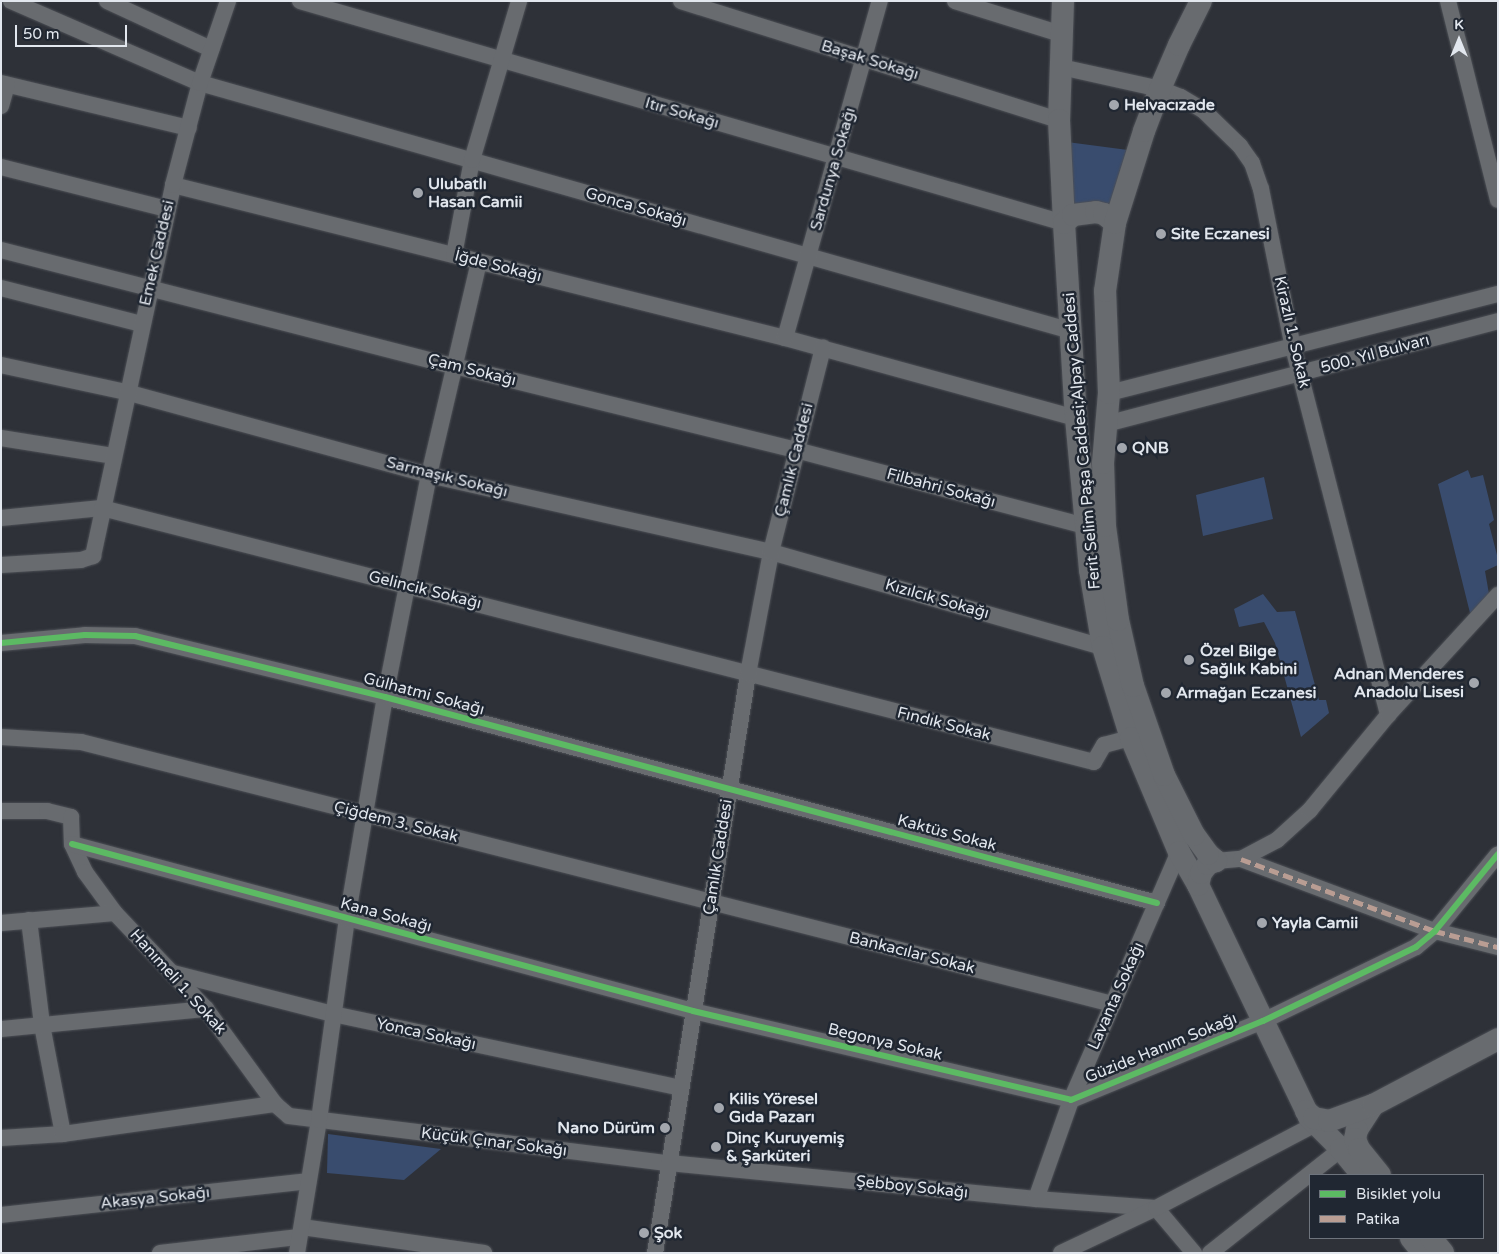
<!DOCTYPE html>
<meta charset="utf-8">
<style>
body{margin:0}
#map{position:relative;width:1499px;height:1254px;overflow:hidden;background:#2e3138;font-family:"Varela Round",sans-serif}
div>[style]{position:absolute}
.green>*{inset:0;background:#394c6e}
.roads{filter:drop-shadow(0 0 1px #4c4f55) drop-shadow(0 0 1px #4c4f55)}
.street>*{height:16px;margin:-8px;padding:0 8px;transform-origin:8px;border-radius:8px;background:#686b6f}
.secondary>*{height:22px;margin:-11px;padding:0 11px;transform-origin:11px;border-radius:11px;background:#686b6f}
.quiet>*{height:5px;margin-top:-2.5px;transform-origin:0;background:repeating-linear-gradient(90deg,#b99d93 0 10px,transparent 0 15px)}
.cycleway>*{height:6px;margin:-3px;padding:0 3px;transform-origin:3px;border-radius:3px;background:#5cba63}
.dots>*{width:14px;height:14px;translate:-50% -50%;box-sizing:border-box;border:2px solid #202732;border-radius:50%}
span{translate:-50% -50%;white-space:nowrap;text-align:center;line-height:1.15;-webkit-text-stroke:5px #202732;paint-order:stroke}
.street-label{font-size:16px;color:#e2e7ee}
.poi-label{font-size:16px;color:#e2e7ee;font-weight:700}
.left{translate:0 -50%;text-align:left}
.right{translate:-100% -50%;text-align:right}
.frame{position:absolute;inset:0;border:2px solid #e2e7ee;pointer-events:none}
.legend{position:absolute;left:1309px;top:1174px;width:175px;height:65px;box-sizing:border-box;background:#202732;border:1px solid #6e747d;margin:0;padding:6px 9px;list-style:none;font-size:15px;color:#e2e7ee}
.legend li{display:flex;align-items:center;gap:10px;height:25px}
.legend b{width:25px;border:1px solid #6e747d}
.north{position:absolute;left:1434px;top:15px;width:50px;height:50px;-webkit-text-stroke:4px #202732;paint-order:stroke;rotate:0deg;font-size:14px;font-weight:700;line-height:20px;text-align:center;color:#e2e7ee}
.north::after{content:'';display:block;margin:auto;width:18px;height:22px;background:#e2e7ee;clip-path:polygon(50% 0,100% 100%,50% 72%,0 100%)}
.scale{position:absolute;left:15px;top:25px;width:112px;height:22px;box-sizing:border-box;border:2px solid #e2e7ee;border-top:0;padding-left:6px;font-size:15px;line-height:18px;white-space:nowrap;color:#e2e7ee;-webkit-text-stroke:4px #202732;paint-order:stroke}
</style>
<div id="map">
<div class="green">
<i style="clip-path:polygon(1067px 142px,1128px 150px,1113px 204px,1071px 206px)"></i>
<i style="clip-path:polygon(1468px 470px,1471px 478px,1483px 475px,1494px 520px,1489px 524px,1498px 559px,1498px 565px,1485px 571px,1489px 594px,1488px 600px,1470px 613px,1438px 484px)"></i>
<i style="clip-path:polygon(1264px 477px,1273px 519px,1203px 536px,1196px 495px)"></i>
<i style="clip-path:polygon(1263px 594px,1277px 612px,1295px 611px,1319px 700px,1326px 700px,1329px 713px,1301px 737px,1275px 643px,1264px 622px,1239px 627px,1234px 609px)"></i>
<i style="clip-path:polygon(328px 1134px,441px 1149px,404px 1180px,327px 1173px)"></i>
</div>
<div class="roads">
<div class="street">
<i style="left:11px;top:1px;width:206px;rotate:23.5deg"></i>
<i style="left:200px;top:83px;width:906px;rotate:15.89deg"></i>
<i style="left:107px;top:1px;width:115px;rotate:24.8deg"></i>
<i style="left:300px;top:1px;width:796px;rotate:16.2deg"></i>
<i style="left:681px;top:1px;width:396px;rotate:17.5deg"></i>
<i style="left:955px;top:1px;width:111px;rotate:17.3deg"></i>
<i style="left:1448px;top:1px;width:205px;rotate:75.9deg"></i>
<i style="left:1061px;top:67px;width:101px;rotate:12.5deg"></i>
<i style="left:1160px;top:89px;width:22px;rotate:21deg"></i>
<i style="left:1181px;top:97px;width:26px;rotate:31deg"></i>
<i style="left:1203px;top:110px;width:52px;rotate:44.2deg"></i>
<i style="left:1240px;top:146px;width:21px;rotate:55deg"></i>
<i style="left:1252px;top:163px;width:28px;rotate:71deg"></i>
<i style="left:1261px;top:189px;width:161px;rotate:78.6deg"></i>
<i style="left:1293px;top:347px;width:380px;rotate:75.5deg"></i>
<i style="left:1px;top:83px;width:193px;rotate:13.5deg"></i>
<i style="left:1px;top:106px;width:22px;rotate:-74deg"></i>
<i style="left:1px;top:167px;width:171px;rotate:14.2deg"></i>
<i style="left:173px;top:185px;width:631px;rotate:14.04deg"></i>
<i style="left:785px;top:338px;width:302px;rotate:15.4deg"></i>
<i style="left:1px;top:250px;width:468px;rotate:14.4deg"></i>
<i style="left:454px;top:366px;width:352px;rotate:13.8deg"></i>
<i style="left:796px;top:450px;width:300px;rotate:14.7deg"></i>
<i style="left:454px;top:255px;width:97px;rotate:-79.3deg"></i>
<i style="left:472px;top:160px;width:166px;rotate:-73.5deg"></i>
<i style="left:1px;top:288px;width:145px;rotate:14.4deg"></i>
<i style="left:785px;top:338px;width:350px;rotate:-74.3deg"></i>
<i style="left:1px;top:365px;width:128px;rotate:12.2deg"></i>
<i style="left:126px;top:392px;width:314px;rotate:15.3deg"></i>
<i style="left:429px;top:475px;width:351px;rotate:12.7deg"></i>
<i style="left:771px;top:552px;width:345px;rotate:16deg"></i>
<i style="left:1109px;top:393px;width:401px;rotate:-14.3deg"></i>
<i style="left:1106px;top:424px;width:405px;rotate:-14.7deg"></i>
<i style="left:1px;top:438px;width:113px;rotate:9.1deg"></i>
<i style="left:1px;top:518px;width:101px;rotate:-5.7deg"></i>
<i style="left:102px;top:508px;width:1024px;rotate:14.36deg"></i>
<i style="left:1094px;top:762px;width:20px;rotate:-60deg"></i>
<i style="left:1104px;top:745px;width:28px;rotate:-15deg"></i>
<i style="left:1px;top:565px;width:80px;rotate:-3.6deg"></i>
<i style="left:81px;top:560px;width:13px;rotate:-18deg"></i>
<i style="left:93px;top:556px;width:380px;rotate:-77.8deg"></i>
<i style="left:173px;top:185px;width:106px;rotate:-75.2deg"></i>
<i style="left:200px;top:83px;width:87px;rotate:-71.1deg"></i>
<i style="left:1px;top:643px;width:84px;rotate:-5.4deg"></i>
<i style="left:85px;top:635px;width:50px;rotate:1.1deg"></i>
<i style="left:135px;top:636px;width:257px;rotate:13.7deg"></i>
<i style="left:385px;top:697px;width:799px;rotate:14.94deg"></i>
<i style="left:1px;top:737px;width:80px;rotate:3.6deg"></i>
<i style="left:81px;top:742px;width:1065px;rotate:14.25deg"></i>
<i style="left:1px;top:811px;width:46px"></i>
<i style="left:47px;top:811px;width:25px;rotate:14deg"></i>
<i style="left:71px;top:817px;width:27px;rotate:88deg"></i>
<i style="left:72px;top:844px;width:31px;rotate:65deg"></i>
<i style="left:85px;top:872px;width:51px;rotate:53.8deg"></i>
<i style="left:115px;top:913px;width:132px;rotate:46.5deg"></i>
<i style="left:206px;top:1009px;width:117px;rotate:54deg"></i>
<i style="left:275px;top:1104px;width:18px;rotate:41deg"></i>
<i style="left:289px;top:1116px;width:383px;rotate:7.1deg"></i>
<i style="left:669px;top:1163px;width:369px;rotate:5.6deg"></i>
<i style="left:1036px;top:1199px;width:120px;rotate:4.3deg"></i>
<i style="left:72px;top:844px;width:643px;rotate:15.05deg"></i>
<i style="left:693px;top:1011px;width:388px;rotate:13.2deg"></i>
<i style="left:1071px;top:1100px;width:208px;rotate:-22.4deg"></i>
<i style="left:1263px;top:1021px;width:170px;rotate:-25.8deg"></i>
<i style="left:1416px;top:947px;width:25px;rotate:-40deg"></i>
<i style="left:1435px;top:931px;width:99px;rotate:-50.7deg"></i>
<i style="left:1241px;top:859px;width:207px;rotate:20.4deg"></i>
<i style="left:1435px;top:931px;width:65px;rotate:14.3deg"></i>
<i style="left:1216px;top:861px;width:25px;rotate:-5deg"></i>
<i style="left:1241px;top:859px;width:41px;rotate:-27.8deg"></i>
<i style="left:1277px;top:840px;width:45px;rotate:-42.3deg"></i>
<i style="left:1310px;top:810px;width:123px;rotate:-50.6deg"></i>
<i style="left:1388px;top:715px;width:163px;rotate:-47.5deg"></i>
<i style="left:29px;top:920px;width:106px;rotate:82.9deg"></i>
<i style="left:42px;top:1025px;width:111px;rotate:79.1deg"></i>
<i style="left:1px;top:923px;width:114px;rotate:-5deg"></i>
<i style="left:173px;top:973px;width:165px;rotate:14.4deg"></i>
<i style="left:333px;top:1014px;width:356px;rotate:12deg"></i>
<i style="left:1px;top:1029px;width:206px;rotate:-5.6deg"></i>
<i style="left:1px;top:1138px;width:62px;rotate:-3.7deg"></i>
<i style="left:63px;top:1134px;width:214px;rotate:-8.1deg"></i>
<i style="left:1036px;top:1199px;width:105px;rotate:-70.5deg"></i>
<i style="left:1071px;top:1100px;width:270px;rotate:-66.5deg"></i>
<i style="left:1156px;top:1208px;width:59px;rotate:49.8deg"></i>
<i style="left:1px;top:1215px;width:309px;rotate:-6.3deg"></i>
<i style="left:302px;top:1227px;width:184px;rotate:8.1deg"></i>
<i style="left:160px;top:1253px;width:140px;rotate:-6.6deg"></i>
<i style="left:297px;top:1253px;width:135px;rotate:-80.6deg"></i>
<i style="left:319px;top:1120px;width:203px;rotate:-82.1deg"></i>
<i style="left:347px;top:919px;width:225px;rotate:-80.3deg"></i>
<i style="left:385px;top:697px;width:226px;rotate:-78.8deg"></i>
<i style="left:429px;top:475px;width:219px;rotate:-76.8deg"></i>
<i style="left:655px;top:1253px;width:586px;rotate:-80.87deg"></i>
<i style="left:748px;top:674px;width:124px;rotate:-79.3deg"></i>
<i style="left:771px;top:552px;width:211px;rotate:-75.7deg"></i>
<i style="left:1061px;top:1253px;width:105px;rotate:-25.3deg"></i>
<i style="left:1156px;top:1208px;width:180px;rotate:-27.8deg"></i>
<i style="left:1210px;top:1253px;width:167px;rotate:-38.4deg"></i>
</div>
<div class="secondary">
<i style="left:1063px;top:1px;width:119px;rotate:91.9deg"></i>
<i style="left:1059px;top:120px;width:103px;rotate:87.2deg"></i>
<i style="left:1064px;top:223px;width:195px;rotate:86.5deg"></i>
<i style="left:1076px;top:418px;width:108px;rotate:84.7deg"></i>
<i style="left:1086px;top:526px;width:44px;rotate:84.8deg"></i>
<i style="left:1090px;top:570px;width:78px;rotate:80.4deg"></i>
<i style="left:1103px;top:647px;width:95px;rotate:72.9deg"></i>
<i style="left:1131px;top:738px;width:124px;rotate:67.2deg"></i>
<i style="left:1179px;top:852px;width:38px;rotate:60deg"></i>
<i style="left:1198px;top:885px;width:257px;rotate:64.4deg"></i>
<i style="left:1309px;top:1117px;width:45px;rotate:45deg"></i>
<i style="left:1341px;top:1149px;width:33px;rotate:51deg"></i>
<i style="left:1064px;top:223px;width:12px;rotate:-42deg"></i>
<i style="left:1073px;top:215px;width:23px;rotate:-7deg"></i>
<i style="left:1096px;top:212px;width:8px;rotate:14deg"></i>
<i style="left:1104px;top:214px;width:14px;rotate:39deg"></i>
<i style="left:1198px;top:885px;width:12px;rotate:-76deg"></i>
<i style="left:1201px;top:873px;width:11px;rotate:-52deg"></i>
<i style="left:1208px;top:864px;width:9px;rotate:-21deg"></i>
<i style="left:1216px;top:861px;width:11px;rotate:-139deg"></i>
<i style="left:1208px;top:854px;width:24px;rotate:-126deg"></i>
<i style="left:1194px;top:835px;width:67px;rotate:-116.6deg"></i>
<i style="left:1164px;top:775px;width:94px;rotate:-109.2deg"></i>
<i style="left:1133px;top:686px;width:68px;rotate:-102.8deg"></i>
<i style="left:1118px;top:620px;width:95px;rotate:-97.9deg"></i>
<i style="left:1105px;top:526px;width:63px;rotate:-91.8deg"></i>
<i style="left:1103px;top:463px;width:70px;rotate:-85.1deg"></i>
<i style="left:1109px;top:393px;width:102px;rotate:-92.2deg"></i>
<i style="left:1105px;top:291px;width:69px;rotate:-81.6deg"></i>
<i style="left:1115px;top:223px;width:96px;rotate:-72.5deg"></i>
<i style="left:1144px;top:131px;width:45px;rotate:-69.1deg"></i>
<i style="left:1160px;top:89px;width:48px;rotate:-66.6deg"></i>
<i style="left:1179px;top:45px;width:49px;rotate:-63.4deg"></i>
<i style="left:1373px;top:1105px;width:30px;rotate:123deg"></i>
<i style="left:1357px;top:1130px;width:9px;rotate:103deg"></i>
<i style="left:1355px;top:1139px;width:11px;rotate:68deg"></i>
<i style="left:1359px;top:1149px;width:33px;rotate:51deg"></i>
<i style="left:1306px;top:1111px;width:11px;rotate:41deg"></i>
<i style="left:1314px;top:1118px;width:15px;rotate:11deg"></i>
<i style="left:1329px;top:1121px;width:47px;rotate:-20deg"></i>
<i style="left:1373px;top:1105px;width:141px;rotate:-27.8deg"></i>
<i style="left:1411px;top:1238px;width:19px;rotate:51deg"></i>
<i style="left:1431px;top:1238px;width:19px;rotate:51deg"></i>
</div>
</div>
<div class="quiet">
<i style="left:1241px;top:859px;width:207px;rotate:20.4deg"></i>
<i style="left:1435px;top:931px;width:65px;rotate:14.3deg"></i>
</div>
<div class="cycleway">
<i style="left:1px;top:643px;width:84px;rotate:-5.4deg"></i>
<i style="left:85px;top:635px;width:50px;rotate:1.1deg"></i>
<i style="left:135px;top:636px;width:257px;rotate:13.7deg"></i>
<i style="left:385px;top:697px;width:799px;rotate:14.94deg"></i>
<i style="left:72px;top:844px;width:643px;rotate:15.05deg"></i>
<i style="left:693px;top:1011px;width:388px;rotate:13.2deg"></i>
<i style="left:1071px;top:1100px;width:208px;rotate:-22.4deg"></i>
<i style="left:1263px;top:1021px;width:170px;rotate:-25.8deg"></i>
<i style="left:1416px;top:947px;width:25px;rotate:-40deg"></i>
<i style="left:1435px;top:931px;width:99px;rotate:-50.7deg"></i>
</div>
<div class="dots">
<i style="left:1114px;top:105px;background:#a3a7ae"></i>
<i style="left:418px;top:193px;background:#a3a7ae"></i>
<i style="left:1161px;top:234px;background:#a3a7ae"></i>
<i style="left:1122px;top:448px;background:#a3a7ae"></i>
<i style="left:1189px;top:660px;background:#a3a7ae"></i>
<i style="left:1474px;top:683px;background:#a3a7ae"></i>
<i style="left:1166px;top:693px;background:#a3a7ae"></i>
<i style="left:1262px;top:923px;background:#a3a7ae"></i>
<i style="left:719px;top:1108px;background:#a3a7ae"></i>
<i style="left:665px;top:1128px;background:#a3a7ae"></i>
<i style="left:716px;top:1147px;background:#a3a7ae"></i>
<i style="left:644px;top:1233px;background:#a3a7ae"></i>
</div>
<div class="street-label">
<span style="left:870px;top:60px;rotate:17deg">Başak Sokağı</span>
<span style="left:682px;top:113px;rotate:16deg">Itır Sokağı</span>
<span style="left:833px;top:169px;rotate:-74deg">Sardunya Sokağı</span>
<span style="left:636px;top:207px;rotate:16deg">Gonca Sokağı</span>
<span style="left:157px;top:253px;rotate:-77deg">Emek Caddesi</span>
<span style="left:498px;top:266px;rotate:14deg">İğde Sokağı</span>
<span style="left:1292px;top:332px;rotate:77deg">Kirazlı 1. Sokak</span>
<span style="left:1375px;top:354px;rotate:-15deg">500. Yıl Bulvarı</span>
<span style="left:472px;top:370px;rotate:14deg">Çam Sokağı</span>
<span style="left:1082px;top:441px;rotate:-95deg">Ferit Selim Paşa Caddesi;Alpay Caddesi</span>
<span style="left:794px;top:460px;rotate:-76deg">Çamlık Caddesi</span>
<span style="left:447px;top:477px;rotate:14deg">Sarmaşık Sokağı</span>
<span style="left:941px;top:488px;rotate:15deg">Filbahri Sokağı</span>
<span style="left:425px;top:590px;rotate:14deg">Gelincik Sokağı</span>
<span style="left:937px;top:599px;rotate:16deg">Kızılcık Sokağı</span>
<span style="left:424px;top:694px;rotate:15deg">Gülhatmi Sokağı</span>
<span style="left:944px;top:724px;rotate:14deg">Fındık Sokak</span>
<span style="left:396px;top:822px;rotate:14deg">Çiğdem 3. Sokak</span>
<span style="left:947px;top:833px;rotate:15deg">Kaktüs Sokak</span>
<span style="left:718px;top:857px;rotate:-81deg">Çamlık Caddesi</span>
<span style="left:386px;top:915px;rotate:15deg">Kana Sokağı</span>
<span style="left:912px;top:953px;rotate:14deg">Bankacılar Sokak</span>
<span style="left:178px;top:982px;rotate:48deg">Hanımeli 1. Sokak</span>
<span style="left:1116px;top:996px;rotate:-66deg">Lavanta Sokağı</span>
<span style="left:426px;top:1034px;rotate:12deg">Yonca Sokağı</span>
<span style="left:885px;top:1042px;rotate:13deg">Begonya Sokak</span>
<span style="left:1161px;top:1048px;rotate:-22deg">Güzide Hanım Sokağı</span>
<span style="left:494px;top:1142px;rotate:7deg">Küçük Çınar Sokağı</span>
<span style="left:912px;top:1187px;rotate:6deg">Şebboy Sokağı</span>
<span style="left:155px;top:1198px;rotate:-6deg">Akasya Sokağı</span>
</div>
<div class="poi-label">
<span class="left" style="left:1124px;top:105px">Helvacızade</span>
<span class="left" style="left:428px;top:193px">Ulubatlı<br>Hasan Camii</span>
<span class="left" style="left:1171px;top:234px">Site Eczanesi</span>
<span class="left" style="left:1132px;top:448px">QNB</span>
<span class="left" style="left:1200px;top:660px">Özel Bilge<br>Sağlık Kabini</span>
<span class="right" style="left:1464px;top:683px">Adnan Menderes<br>Anadolu Lisesi</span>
<span class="left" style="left:1176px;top:693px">Armağan Eczanesi</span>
<span class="left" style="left:1272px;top:923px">Yayla Camii</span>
<span class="left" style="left:729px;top:1108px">Kilis Yöresel<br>Gıda Pazarı</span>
<span class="right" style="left:655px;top:1128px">Nano Dürüm</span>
<span class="left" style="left:726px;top:1147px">Dinç Kuruyemiş<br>&amp; Şarküteri</span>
<span class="left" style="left:654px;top:1233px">Şok</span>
</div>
<div class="frame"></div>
<ul class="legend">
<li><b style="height:6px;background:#5cba63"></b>Bisiklet yolu</li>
<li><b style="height:6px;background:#b99d93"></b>Patika</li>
</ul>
<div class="north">K</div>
<div class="scale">50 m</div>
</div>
